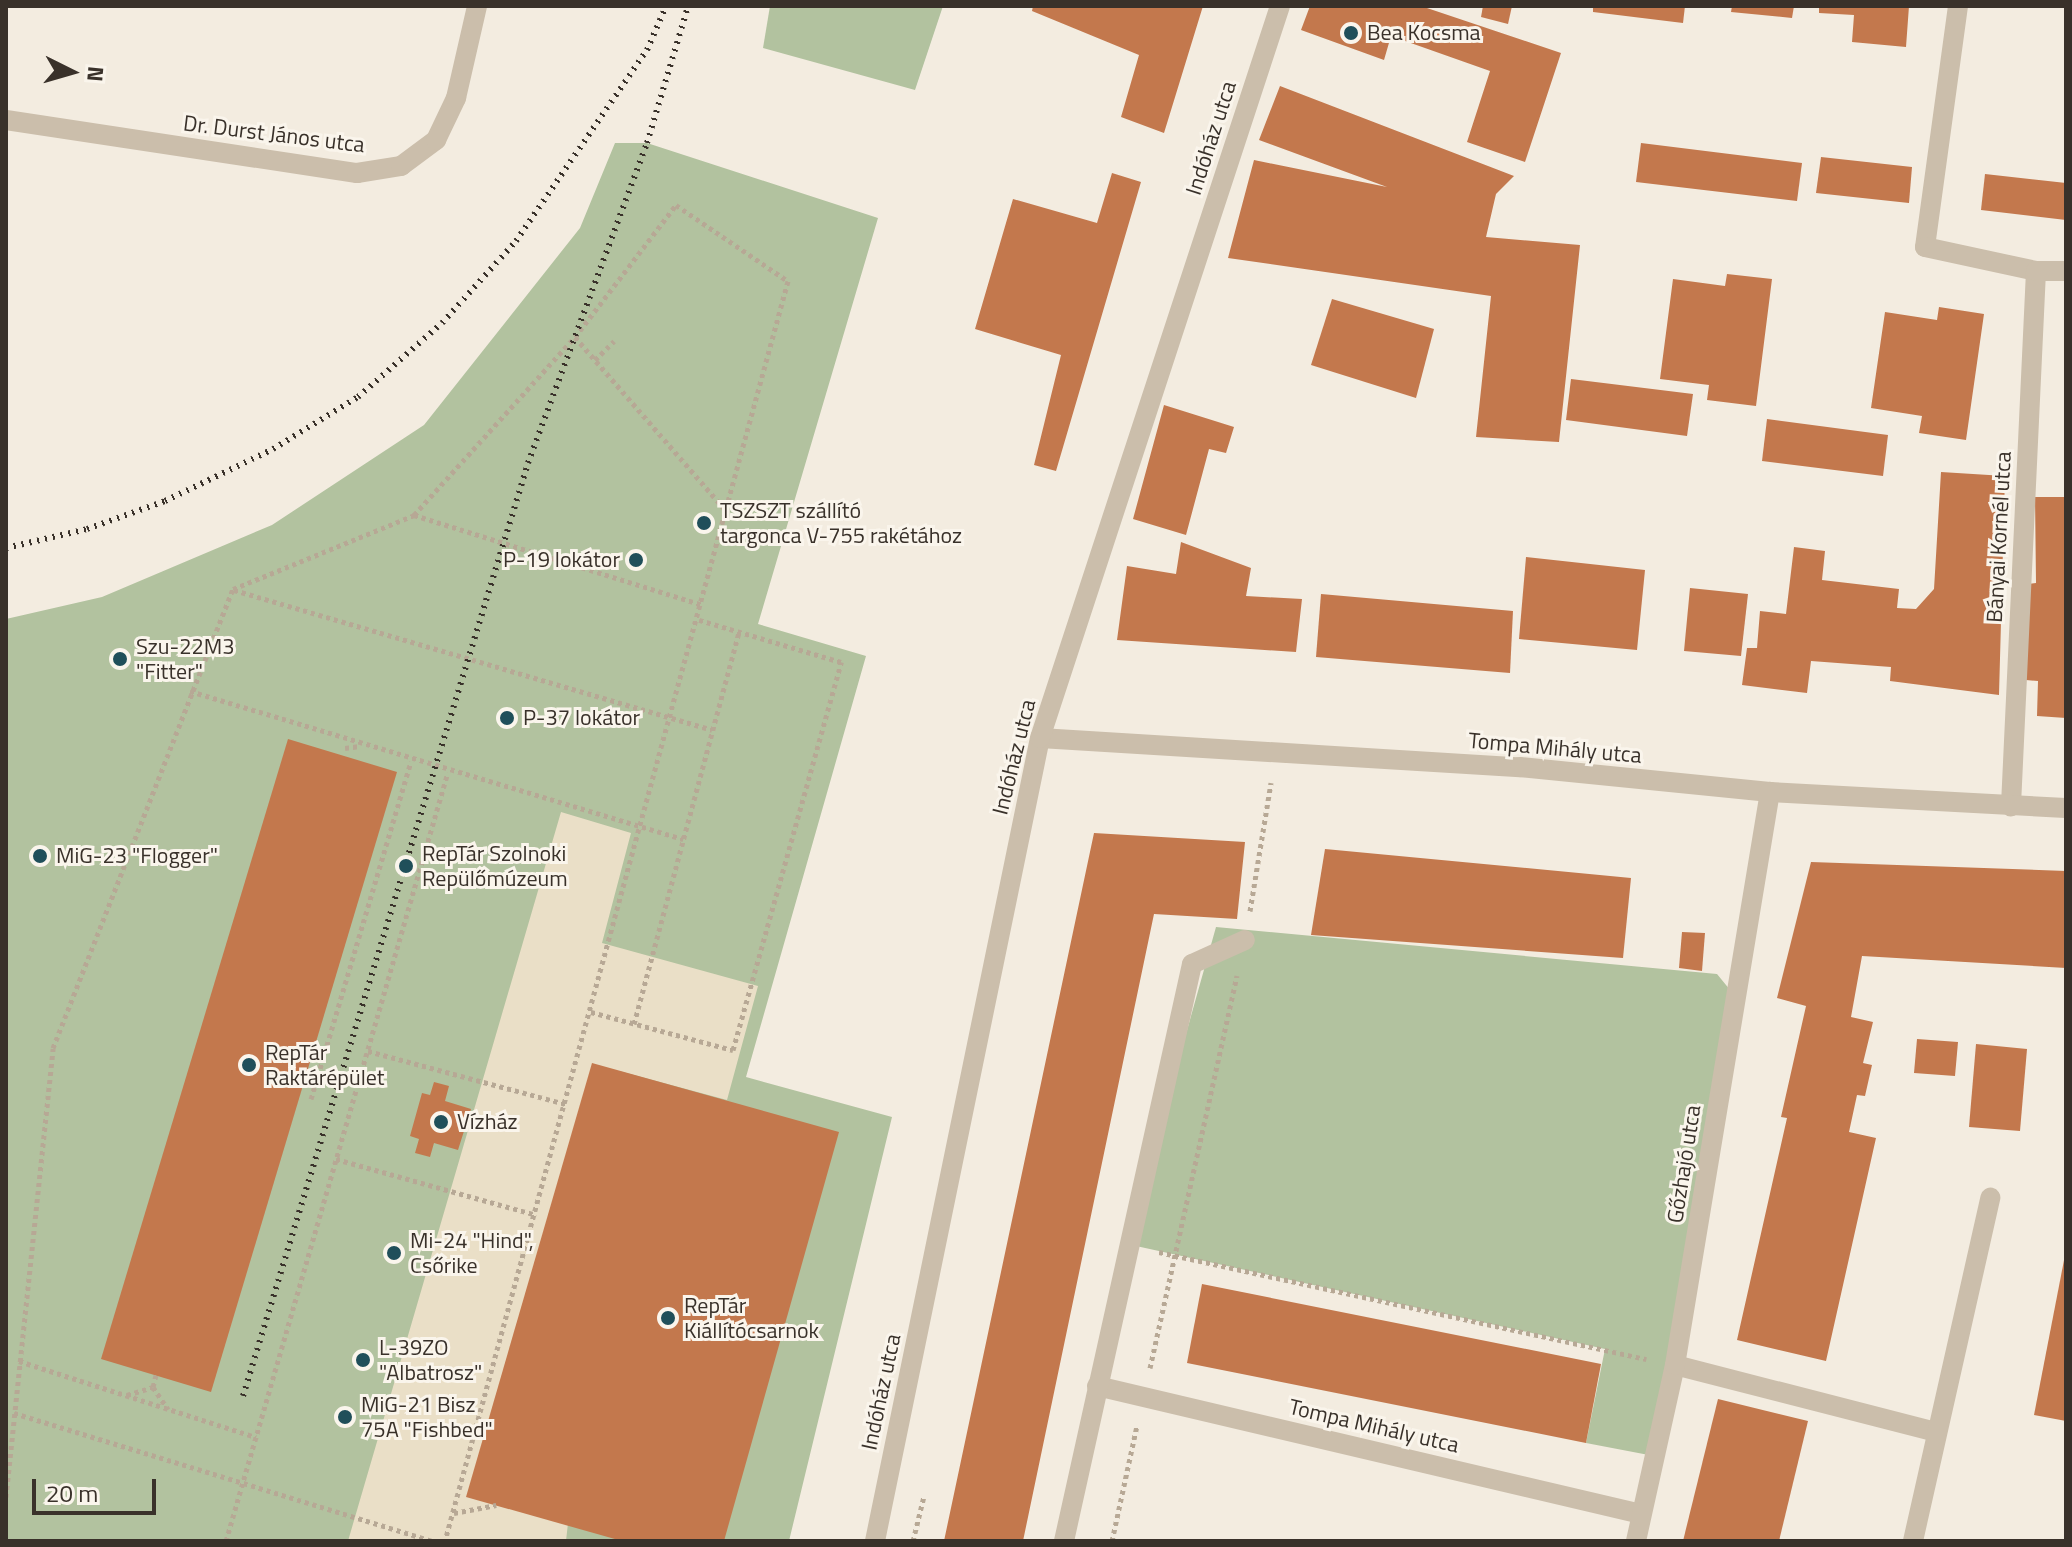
<!DOCTYPE html>
<meta charset="utf-8">
<style>
body{margin:0}
#map{position:relative;width:2072px;height:1547px;overflow:hidden;background:#f3ece0;font-family:"Titillium Web",sans-serif}
div>[style]{position:absolute}
.green>*{inset:0;background:#b2c29f}
.plaza>*{inset:0;background:#eadfc7}
.building>*{inset:0;background:#c3784d}
.path>*{height:5px;margin-top:-2.5px;transform-origin:0;background:repeating-linear-gradient(90deg,#b7a895 0 4px,transparent 0 8px)}
.minor>*{height:20px;margin:-10px;padding:0 10px;transform-origin:10px;border-radius:10px;background:#cbbeab}
.rail>*{height:6px;margin-top:-3px;transform-origin:0;background:repeating-linear-gradient(90deg,#39312a 0 2px,transparent 0 8px)}
.dots>*{width:22px;height:22px;translate:-50% -50%;box-sizing:border-box;border:4px solid #faf5ec;border-radius:50%}
span{translate:-50% -50%;white-space:nowrap;text-align:center;line-height:1.15;-webkit-text-stroke:6px #faf5ec;paint-order:stroke}
.poi-label{font-size:22px;color:#39312a}
.left{translate:0 -50%;text-align:left}
.right{translate:-100% -50%;text-align:right}
.street-label{font-size:22px;color:#39312a}
.frame{position:absolute;inset:0;border:8px solid #39312a;pointer-events:none}
.north{position:absolute;left:32px;top:32px;width:80px;height:80px;-webkit-text-stroke:6px #faf5ec;paint-order:stroke;rotate:95deg;font-size:22px;font-weight:700;line-height:32px;text-align:center;color:#39312a}
.north::after{content:'';display:block;margin:auto;width:28px;height:36px;background:#39312a;clip-path:polygon(50% 0,100% 100%,50% 72%,0 100%)}
.scale{position:absolute;left:32px;top:1479px;width:124px;height:36px;box-sizing:border-box;border:4px solid #39312a;border-top:0;padding-left:10px;font-size:24px;line-height:28px;white-space:nowrap;color:#39312a;-webkit-text-stroke:6px #faf5ec;paint-order:stroke}
</style>
<div id="map">
<div class="green">
<i style="clip-path:polygon(770px 6px,943px 6px,915px 90px,763px 48px)"></i>
<i style="clip-path:polygon(615px 143px,647px 143px,878px 218px,758px 624px,866px 656px,746px 1077px,892px 1117px,789px 1541px,6px 1541px,6px 619px,102px 597px,272px 525px,424px 425px,580px 228px)"></i>
<i style="clip-path:polygon(1216px 927px,1717px 974px,1735px 996px,1654px 1456px,1586px 1443px,1605px 1349px,1127px 1244px)"></i>
</div>
<div class="plaza">
<i style="clip-path:polygon(561px 812px,631px 833px,602px 943px,758px 986px,727px 1100px,619px 1071px,566px 1541px,348px 1541px)"></i>
</div>
<div class="building">
<i style="clip-path:polygon(1033px 6px,1203px 6px,1164px 133px,1121px 117px,1139px 55px,1032px 11px)"></i>
<i style="clip-path:polygon(1310px 6px,1421px 6px,1561px 53px,1525px 162px,1467px 142px,1490px 71px,1391px 36px,1384px 60px,1301px 30px)"></i>
<i style="clip-path:polygon(1483px 6px,1512px 6px,1508px 24px,1481px 17px)"></i>
<i style="clip-path:polygon(1593px 6px,1685px 6px,1683px 23px,1593px 12px)"></i>
<i style="clip-path:polygon(1732px 6px,1794px 6px,1792px 18px,1731px 12px)"></i>
<i style="clip-path:polygon(1819px 6px,1909px 6px,1906px 47px,1852px 42px,1854px 15px,1819px 13px)"></i>
<i style="clip-path:polygon(1280px 86px,1514px 176px,1496px 194px,1486px 237px,1580px 245px,1559px 442px,1476px 437px,1491px 296px,1228px 258px,1254px 160px,1387px 187px,1259px 140px)"></i>
<i style="clip-path:polygon(1641px 143px,1802px 163px,1797px 201px,1636px 182px)"></i>
<i style="clip-path:polygon(1821px 157px,1912px 167px,1909px 203px,1816px 193px)"></i>
<i style="clip-path:polygon(1112px 173px,1141px 182px,1056px 471px,1034px 465px,1061px 355px,975px 329px,1013px 199px,1097px 223px)"></i>
<i style="clip-path:polygon(1985px 174px,2066px 183px,2066px 220px,1981px 210px)"></i>
<i style="clip-path:polygon(1727px 274px,1772px 279px,1756px 406px,1707px 400px,1709px 385px,1660px 379px,1673px 279px,1725px 286px)"></i>
<i style="clip-path:polygon(1332px 299px,1434px 329px,1416px 398px,1311px 365px)"></i>
<i style="clip-path:polygon(1939px 307px,1984px 314px,1966px 440px,1919px 433px,1922px 416px,1871px 408px,1885px 312px,1937px 320px)"></i>
<i style="clip-path:polygon(1571px 379px,1693px 394px,1687px 436px,1566px 420px)"></i>
<i style="clip-path:polygon(1164px 405px,1234px 427px,1226px 453px,1209px 449px,1186px 535px,1133px 519px)"></i>
<i style="clip-path:polygon(1767px 419px,1888px 435px,1883px 476px,1762px 461px)"></i>
<i style="clip-path:polygon(1941px 472px,2005px 476px,1999px 695px,1890px 681px,1891px 667px,1811px 661px,1807px 693px,1742px 685px,1747px 648px,1757px 648px,1760px 611px,1786px 614px,1794px 547px,1825px 551px,1822px 580px,1899px 589px,1897px 608px,1916px 609px,1934px 589px)"></i>
<i style="clip-path:polygon(2035px 497px,2066px 497px,2066px 718px,2037px 716px,2038px 681px,2026px 680px,2028px 584px,2036px 583px)"></i>
<i style="clip-path:polygon(1181px 542px,1251px 568px,1246px 596px,1302px 599px,1296px 652px,1117px 640px,1127px 566px,1176px 574px)"></i>
<i style="clip-path:polygon(1526px 557px,1645px 570px,1637px 650px,1519px 639px)"></i>
<i style="clip-path:polygon(1690px 588px,1748px 594px,1741px 656px,1684px 651px)"></i>
<i style="clip-path:polygon(1321px 594px,1513px 611px,1510px 673px,1316px 657px)"></i>
<i style="clip-path:polygon(288px 739px,397px 772px,211px 1392px,101px 1359px)"></i>
<i style="clip-path:polygon(1094px 833px,1245px 842px,1237px 919px,1154px 914px,1023px 1541px,944px 1541px)"></i>
<i style="clip-path:polygon(1325px 849px,1631px 878px,1623px 958px,1311px 935px)"></i>
<i style="clip-path:polygon(1811px 862px,2066px 871px,2066px 968px,1862px 956px,1851px 1017px,1873px 1022px,1863px 1063px,1872px 1065px,1865px 1096px,1857px 1095px,1849px 1132px,1876px 1138px,1826px 1361px,1737px 1340px,1787px 1118px,1781px 1117px,1806px 1006px,1777px 998px)"></i>
<i style="clip-path:polygon(1682px 932px,1705px 933px,1702px 971px,1679px 968px)"></i>
<i style="clip-path:polygon(1917px 1039px,1958px 1042px,1955px 1076px,1914px 1073px)"></i>
<i style="clip-path:polygon(1976px 1044px,2027px 1049px,2020px 1131px,1969px 1127px)"></i>
<i style="clip-path:polygon(592px 1063px,839px 1132px,724px 1541px,622px 1541px,466px 1497px)"></i>
<i style="clip-path:polygon(434px 1082px,449px 1086px,445px 1101px,471px 1109px,458px 1150px,434px 1143px,430px 1157px,415px 1153px,419px 1139px,410px 1136px,422px 1093px,430px 1095px)"></i>
<i style="clip-path:polygon(2065px 1255px,2066px 1255px,2066px 1421px,2034px 1415px)"></i>
<i style="clip-path:polygon(1202px 1284px,1601px 1364px,1586px 1443px,1187px 1363px)"></i>
<i style="clip-path:polygon(1718px 1399px,1808px 1421px,1779px 1541px,1683px 1541px)"></i>
</div>
<div class="path">
<i style="left:575px;top:337px;width:233px;rotate:49deg"></i>
<i style="left:595px;top:360px;width:27px;rotate:-45deg"></i>
<i style="left:414px;top:515px;width:303px;rotate:17.3deg"></i>
<i style="left:234px;top:590px;width:498px;rotate:16.3deg"></i>
<i style="left:190px;top:691px;width:515px;rotate:16.71deg"></i>
<i style="left:345px;top:748px;width:15px;rotate:-8deg"></i>
<i style="left:1250px;top:911px;width:130px;rotate:-80.7deg"></i>
<i style="left:591px;top:1012px;width:147px;rotate:15deg"></i>
<i style="left:733px;top:1050px;width:403px;rotate:-74.4deg"></i>
<i style="left:841px;top:662px;width:148px;rotate:-163.5deg"></i>
<i style="left:634px;top:1024px;width:406px;rotate:-75deg"></i>
<i style="left:368px;top:1051px;width:205px;rotate:15deg"></i>
<i style="left:311px;top:1099px;width:352px;rotate:-73.5deg"></i>
<i style="left:336px;top:1159px;width:208px;rotate:15.6deg"></i>
<i style="left:1159px;top:1252px;width:499px;rotate:12.4deg"></i>
<i style="left:19px;top:1361px;width:249px;rotate:17.8deg"></i>
<i style="left:1150px;top:1368px;width:402px;rotate:-77.5deg"></i>
<i style="left:156px;top:1375px;width:12px;rotate:104deg"></i>
<i style="left:153px;top:1387px;width:27px;rotate:56deg"></i>
<i style="left:127px;top:1395px;width:27px;rotate:-17deg"></i>
<i style="left:14px;top:1413px;width:437px;rotate:17deg"></i>
<i style="left:6px;top:1497px;width:451px;rotate:-84deg"></i>
<i style="left:53px;top:1048px;width:493px;rotate:-68.6deg"></i>
<i style="left:233px;top:589px;width:196px;rotate:-22.2deg"></i>
<i style="left:414px;top:515px;width:240px;rotate:-47.9deg"></i>
<i style="left:575px;top:337px;width:166px;rotate:-52.6deg"></i>
<i style="left:676px;top:205px;width:135px;rotate:34.2deg"></i>
<i style="left:788px;top:281px;width:1306px;rotate:105.23deg"></i>
<i style="left:454px;top:1513px;width:43px;rotate:-10.8deg"></i>
<i style="left:226px;top:1541px;width:800px;rotate:-73.9deg"></i>
<i style="left:913px;top:1541px;width:46px;rotate:-76.3deg"></i>
<i style="left:1112px;top:1541px;width:119px;rotate:-77.8deg"></i>
</div>
<div class="minor">
<i style="left:1958px;top:6px;width:243px;rotate:97.8deg"></i>
<i style="left:1925px;top:247px;width:114px;rotate:12.2deg"></i>
<i style="left:2036px;top:271px;width:536px;rotate:92.68deg"></i>
<i style="left:6px;top:120px;width:355px;rotate:8.6deg"></i>
<i style="left:357px;top:173px;width:45px;rotate:-9deg"></i>
<i style="left:401px;top:166px;width:44px;rotate:-36.6deg"></i>
<i style="left:436px;top:140px;width:47px;rotate:-64.5deg"></i>
<i style="left:456px;top:98px;width:94px;rotate:-77.1deg"></i>
<i style="left:2036px;top:271px;width:30px"></i>
<i style="left:1040px;top:738px;width:481px;rotate:3.5deg"></i>
<i style="left:1520px;top:767px;width:251px;rotate:5.7deg"></i>
<i style="left:1770px;top:792px;width:296px;rotate:3.1deg"></i>
<i style="left:1675px;top:1365px;width:269px;rotate:14.4deg"></i>
<i style="left:1097px;top:1386px;width:559px;rotate:13.24deg"></i>
<i style="left:875px;top:1541px;width:820px;rotate:-78.39deg"></i>
<i style="left:1040px;top:738px;width:770px;rotate:-71.85deg"></i>
<i style="left:1064px;top:1541px;width:591px;rotate:-77.49deg"></i>
<i style="left:1192px;top:964px;width:58px;rotate:-24.4deg"></i>
<i style="left:1636px;top:1541px;width:180px;rotate:-77.5deg"></i>
<i style="left:1675px;top:1365px;width:581px;rotate:-80.59deg"></i>
<i style="left:1913px;top:1541px;width:352px;rotate:-77.3deg"></i>
</div>
<div class="rail">
<i style="left:6px;top:548px;width:83px;rotate:-13.2deg"></i>
<i style="left:87px;top:529px;width:83px;rotate:-19.7deg"></i>
<i style="left:165px;top:501px;width:120px;rotate:-25.7deg"></i>
<i style="left:273px;top:449px;width:100px;rotate:-31.5deg"></i>
<i style="left:358px;top:397px;width:112px;rotate:-41.4deg"></i>
<i style="left:442px;top:323px;width:110px;rotate:-47.9deg"></i>
<i style="left:516px;top:241px;width:232px;rotate:-55.6deg"></i>
<i style="left:647px;top:50px;width:48px;rotate:-66.6deg"></i>
<i style="left:243px;top:1396px;width:976px;rotate:-73.01deg"></i>
<i style="left:528px;top:463px;width:341px;rotate:-69.6deg"></i>
<i style="left:647px;top:143px;width:143px;rotate:-73.3deg"></i>
</div>
<div class="dots">
<i style="left:1351px;top:33px;background:#204f5a"></i>
<i style="left:704px;top:523px;background:#204f5a"></i>
<i style="left:636px;top:560px;background:#204f5a"></i>
<i style="left:120px;top:659px;background:#204f5a"></i>
<i style="left:507px;top:718px;background:#204f5a"></i>
<i style="left:40px;top:856px;background:#204f5a"></i>
<i style="left:406px;top:866px;background:#204f5a"></i>
<i style="left:249px;top:1065px;background:#204f5a"></i>
<i style="left:441px;top:1122px;background:#204f5a"></i>
<i style="left:394px;top:1253px;background:#204f5a"></i>
<i style="left:668px;top:1318px;background:#204f5a"></i>
<i style="left:363px;top:1360px;background:#204f5a"></i>
<i style="left:345px;top:1417px;background:#204f5a"></i>
</div>
<div class="poi-label">
<span class="left" style="left:1367px;top:33px">Bea Kocsma</span>
<span class="left" style="left:720px;top:523px">TSZSZT szállító<br>targonca V-755 rakétához</span>
<span class="right" style="left:620px;top:560px">P-19 lokátor</span>
<span class="left" style="left:136px;top:659px">Szu-22M3<br>"Fitter"</span>
<span class="left" style="left:523px;top:718px">P-37 lokátor</span>
<span class="left" style="left:422px;top:866px">RepTár Szolnoki<br>Repülőmúzeum</span>
<span class="left" style="left:56px;top:856px">MiG-23 "Flogger"</span>
<span class="left" style="left:265px;top:1065px">RepTár<br>Raktárépület</span>
<span class="left" style="left:457px;top:1122px">Vízház</span>
<span class="left" style="left:410px;top:1253px">Mi-24 "Hind",<br>Csőrike</span>
<span class="left" style="left:684px;top:1318px">RepTár<br>Kiállítócsarnok</span>
<span class="left" style="left:379px;top:1360px">L-39ZO<br>"Albatrosz"</span>
<span class="left" style="left:361px;top:1417px">MiG-21 Bisz<br>75A "Fishbed"</span>
</div>
<div class="street-label">
<span style="left:274px;top:134px;rotate:7deg">Dr. Durst János utca</span>
<span style="left:1211px;top:138px;rotate:-72deg">Indóház utca</span>
<span style="left:1999px;top:537px;rotate:-87deg">Bányai Kornél utca</span>
<span style="left:1555px;top:748px;rotate:5deg">Tompa Mihály utca</span>
<span style="left:1014px;top:757px;rotate:-76deg">Indóház utca</span>
<span style="left:1684px;top:1164px;rotate:-81deg">Gőzhajó utca</span>
<span style="left:881px;top:1392px;rotate:-78deg">Indóház utca</span>
<span style="left:1374px;top:1426px;rotate:13deg">Tompa Mihály utca</span>
</div>
<div class="frame"></div>
<div class="north">N</div>
<div class="scale">20 m</div>
</div>
